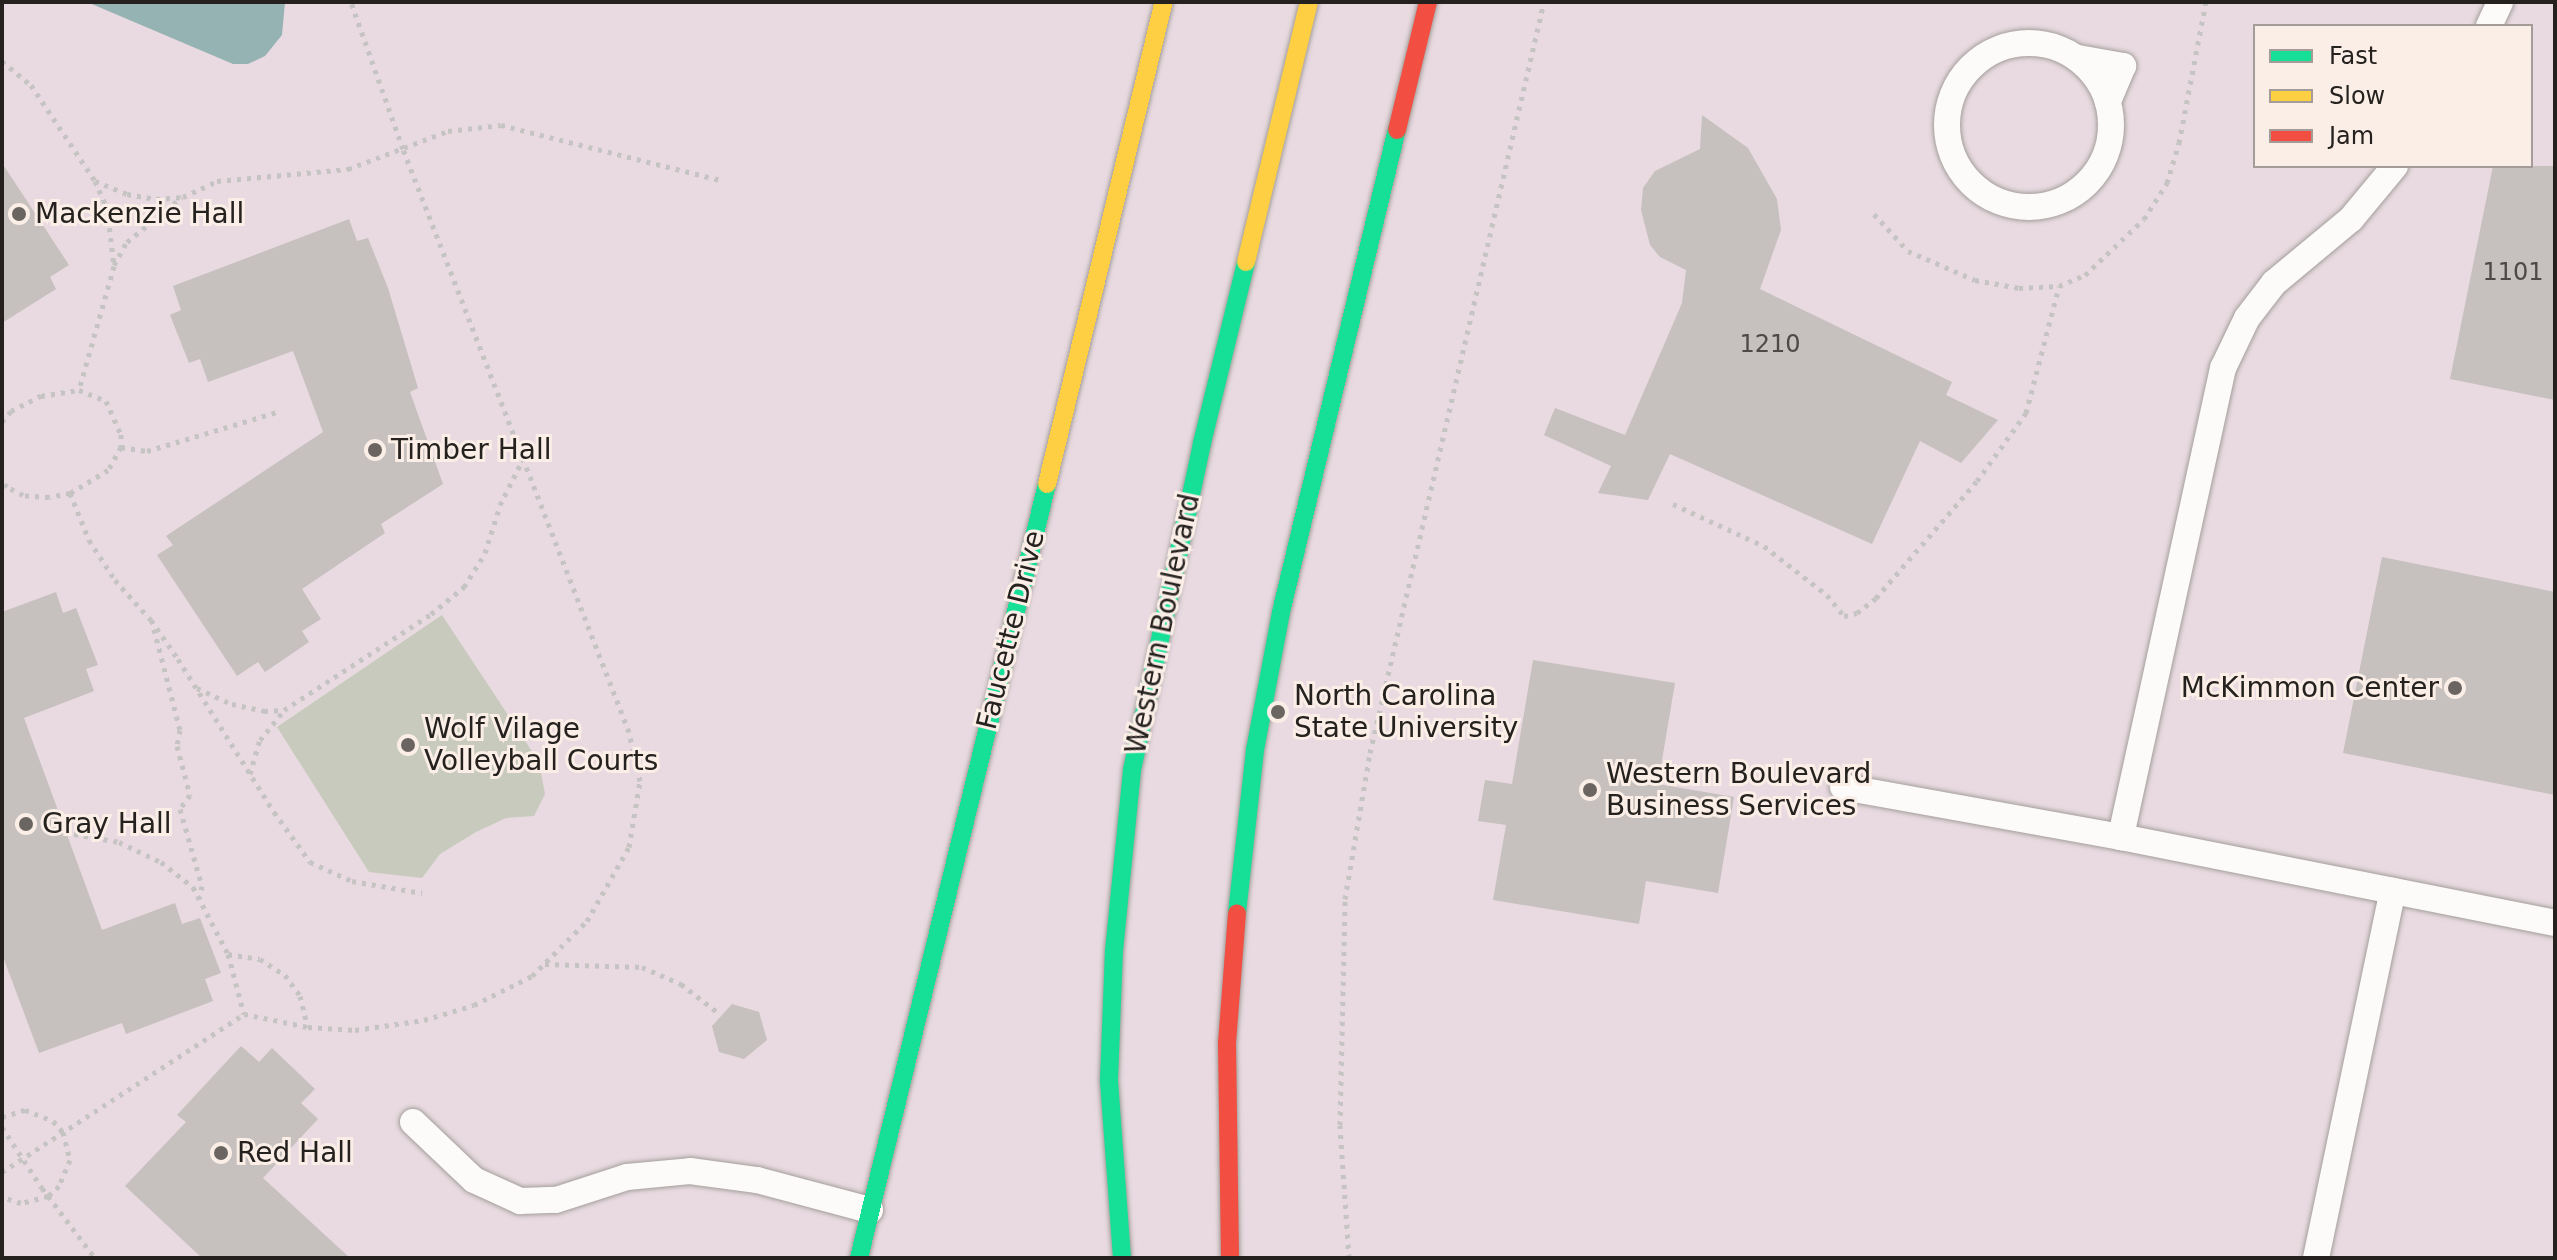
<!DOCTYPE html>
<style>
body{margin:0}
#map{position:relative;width:2557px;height:1260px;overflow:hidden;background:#e9e2de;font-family:"DejaVu Sans",sans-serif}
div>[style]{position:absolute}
.education>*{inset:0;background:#e8dae0}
.green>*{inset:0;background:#c7cabc}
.water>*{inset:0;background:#96b3b4}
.building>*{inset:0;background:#c6c0be}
.path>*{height:5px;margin-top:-2.5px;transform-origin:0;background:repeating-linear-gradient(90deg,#c6c4c2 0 4px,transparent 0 10px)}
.roads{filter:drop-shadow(0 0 2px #a49f9c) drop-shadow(0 0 2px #a49f9c)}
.lane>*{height:26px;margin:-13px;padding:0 13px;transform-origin:13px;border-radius:13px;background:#fcfbfa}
.lane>.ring{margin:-13px;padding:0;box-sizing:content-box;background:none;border:26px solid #fcfbfa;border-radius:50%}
.fast>*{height:18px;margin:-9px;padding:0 9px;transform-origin:9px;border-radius:9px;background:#16e098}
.slow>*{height:18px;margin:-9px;padding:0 9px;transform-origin:9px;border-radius:9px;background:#ffcf43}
.jam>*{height:18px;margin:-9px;padding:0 9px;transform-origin:9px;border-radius:9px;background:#f24e42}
.dots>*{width:22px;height:22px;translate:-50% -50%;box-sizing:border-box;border:4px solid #faeee7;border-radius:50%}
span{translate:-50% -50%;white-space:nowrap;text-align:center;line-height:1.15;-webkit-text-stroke:6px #faeee7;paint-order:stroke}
.number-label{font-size:24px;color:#4d4946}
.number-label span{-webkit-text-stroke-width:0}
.poi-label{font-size:28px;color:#25211e}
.left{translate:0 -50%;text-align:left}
.right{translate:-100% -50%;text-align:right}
.street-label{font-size:28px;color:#25211e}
.frame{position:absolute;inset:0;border:4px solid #25211e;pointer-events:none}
.legend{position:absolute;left:2253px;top:24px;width:280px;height:144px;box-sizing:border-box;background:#faeee7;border:2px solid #a59c97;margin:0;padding:10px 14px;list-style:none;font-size:24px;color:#25211e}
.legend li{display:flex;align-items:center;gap:16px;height:40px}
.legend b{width:40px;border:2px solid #a59c97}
</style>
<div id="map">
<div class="education">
<i style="clip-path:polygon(evenodd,2px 2px,2555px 2px,2555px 1258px,2px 1258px,2px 2px,2255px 26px,2531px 26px,2531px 166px,2255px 166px,2255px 26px)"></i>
</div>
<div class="green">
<i style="clip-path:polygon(442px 615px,539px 762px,545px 794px,534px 816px,506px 818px,476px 832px,440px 854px,422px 878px,369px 872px,277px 727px)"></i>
</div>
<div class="water">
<i style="clip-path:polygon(87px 2px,285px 2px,282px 35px,265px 56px,248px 64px,233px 64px)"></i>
</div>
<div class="building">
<i style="clip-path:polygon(1702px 115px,1748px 148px,1777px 199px,1781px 230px,1760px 289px,1952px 382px,1946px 395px,1998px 420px,1961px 463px,1920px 441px,1872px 544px,1670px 454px,1648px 500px,1598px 493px,1611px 466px,1544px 435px,1555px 408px,1625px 435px,1682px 303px,1686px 270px,1660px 257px,1650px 245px,1641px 210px,1643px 188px,1655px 171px,1700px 149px)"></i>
<i style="clip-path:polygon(2px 163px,69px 265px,50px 277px,56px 289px,2px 323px)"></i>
<i style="clip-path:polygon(2493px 166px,2555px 166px,2555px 400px,2450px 379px)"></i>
<i style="clip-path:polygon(349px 219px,357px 241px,368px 238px,388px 288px,418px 388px,410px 392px,443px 484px,381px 524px,385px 533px,302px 589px,321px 619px,302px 631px,309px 642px,265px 672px,258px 662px,237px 676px,157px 555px,173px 545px,166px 536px,323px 432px,293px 351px,208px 382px,200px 359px,189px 363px,170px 315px,181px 310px,173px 286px)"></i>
<i style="clip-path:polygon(2382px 557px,2555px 592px,2555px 795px,2343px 753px)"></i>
<i style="clip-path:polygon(56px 592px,63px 613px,76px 608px,98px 665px,86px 669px,94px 691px,24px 718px,102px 930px,175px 903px,182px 924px,200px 918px,221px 973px,205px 979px,213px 1001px,126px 1034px,122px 1023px,39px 1053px,2px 954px,2px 612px)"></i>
<i style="clip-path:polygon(1533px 660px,1675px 683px,1658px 784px,1734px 797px,1718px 893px,1646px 881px,1639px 924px,1493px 900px,1506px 825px,1478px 821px,1485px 780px,1512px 784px)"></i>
<i style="clip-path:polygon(732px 1004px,759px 1012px,767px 1040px,744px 1059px,719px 1052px,712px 1026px)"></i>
<i style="clip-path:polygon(241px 1046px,259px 1062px,272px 1048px,315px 1089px,301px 1103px,318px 1119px,263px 1178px,350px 1258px,202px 1258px,125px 1186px,186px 1122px,177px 1115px)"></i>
</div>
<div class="path">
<i style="left:2px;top:61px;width:38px;rotate:40deg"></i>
<i style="left:31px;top:85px;width:115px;rotate:56.3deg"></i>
<i style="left:95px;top:181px;width:30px;rotate:66deg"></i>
<i style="left:107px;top:208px;width:58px;rotate:83.1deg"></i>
<i style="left:114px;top:266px;width:129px;rotate:105.8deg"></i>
<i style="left:95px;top:181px;width:35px;rotate:22deg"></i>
<i style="left:127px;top:194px;width:29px;rotate:10deg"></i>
<i style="left:156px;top:199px;width:27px;rotate:-4deg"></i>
<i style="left:183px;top:197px;width:38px;rotate:-25deg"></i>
<i style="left:217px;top:181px;width:132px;rotate:-5.2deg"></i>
<i style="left:348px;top:169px;width:107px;rotate:-20.8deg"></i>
<i style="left:448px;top:131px;width:53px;rotate:-6.5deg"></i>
<i style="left:501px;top:125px;width:230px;rotate:14.1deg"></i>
<i style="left:1874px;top:214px;width:50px;rotate:47.4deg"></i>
<i style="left:1908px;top:251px;width:73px;rotate:23.4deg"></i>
<i style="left:1975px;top:280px;width:45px;rotate:10.3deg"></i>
<i style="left:2019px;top:288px;width:40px;rotate:-2.9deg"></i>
<i style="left:2059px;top:286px;width:28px;rotate:-23deg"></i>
<i style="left:2085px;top:275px;width:81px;rotate:-43.5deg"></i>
<i style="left:2144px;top:219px;width:43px;rotate:-57.4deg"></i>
<i style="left:2167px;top:183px;width:42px;rotate:-73.3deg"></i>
<i style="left:2179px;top:143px;width:144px;rotate:-79.2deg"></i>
<i style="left:114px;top:265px;width:26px;rotate:-61deg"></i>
<i style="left:127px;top:242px;width:71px;rotate:-39.3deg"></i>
<i style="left:2px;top:422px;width:14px;rotate:-51deg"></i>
<i style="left:11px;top:411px;width:34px;rotate:-27deg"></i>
<i style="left:41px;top:396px;width:38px;rotate:-9deg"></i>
<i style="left:79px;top:390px;width:29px;rotate:22deg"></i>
<i style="left:106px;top:401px;width:36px;rotate:66deg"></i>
<i style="left:121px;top:434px;width:13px;rotate:90deg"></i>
<i style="left:121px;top:447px;width:26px;rotate:119deg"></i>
<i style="left:108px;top:470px;width:44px;rotate:148.8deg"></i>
<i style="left:70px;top:493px;width:21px;rotate:169deg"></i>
<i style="left:49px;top:497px;width:26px;rotate:-176deg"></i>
<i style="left:23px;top:495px;width:18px;rotate:-153deg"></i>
<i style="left:7px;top:487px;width:9px;rotate:-126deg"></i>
<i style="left:121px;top:447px;width:26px;rotate:9deg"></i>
<i style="left:147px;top:451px;width:136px;rotate:-16.7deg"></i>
<i style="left:70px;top:493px;width:51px;rotate:68deg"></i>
<i style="left:89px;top:540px;width:48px;rotate:57deg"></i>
<i style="left:115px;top:580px;width:54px;rotate:48deg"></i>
<i style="left:151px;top:620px;width:47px;rotate:55.3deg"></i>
<i style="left:178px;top:659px;width:181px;rotate:57.9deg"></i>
<i style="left:274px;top:812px;width:62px;rotate:54.2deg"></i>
<i style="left:310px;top:862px;width:46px;rotate:24.3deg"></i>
<i style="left:352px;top:881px;width:71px;rotate:9.7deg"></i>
<i style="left:1673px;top:504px;width:100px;rotate:24.8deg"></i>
<i style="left:1764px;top:546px;width:80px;rotate:37.9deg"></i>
<i style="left:1827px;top:595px;width:27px;rotate:51deg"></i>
<i style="left:1844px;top:616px;width:13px;rotate:-13deg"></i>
<i style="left:1857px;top:613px;width:24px;rotate:-38deg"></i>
<i style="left:1876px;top:598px;width:155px;rotate:-49.2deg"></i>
<i style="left:1977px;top:481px;width:84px;rotate:-54.2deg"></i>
<i style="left:2026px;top:413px;width:131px;rotate:-75.4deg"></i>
<i style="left:154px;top:629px;width:104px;rotate:75.6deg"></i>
<i style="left:180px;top:730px;width:16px;rotate:101deg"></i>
<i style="left:177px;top:746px;width:51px;rotate:75.1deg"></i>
<i style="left:190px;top:795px;width:17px;rotate:126deg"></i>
<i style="left:180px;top:809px;width:80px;rotate:74.1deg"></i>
<i style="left:202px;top:886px;width:13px;rotate:103deg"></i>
<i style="left:197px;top:688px;width:38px;rotate:25deg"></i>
<i style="left:232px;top:704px;width:33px;rotate:12deg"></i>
<i style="left:264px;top:711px;width:19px;rotate:-3deg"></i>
<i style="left:250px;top:774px;width:35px;rotate:-74deg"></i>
<i style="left:260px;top:740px;width:38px;rotate:-51deg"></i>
<i style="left:284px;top:710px;width:176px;rotate:-33.1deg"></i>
<i style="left:431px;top:614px;width:43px;rotate:-39.3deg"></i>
<i style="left:464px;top:587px;width:40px;rotate:-58deg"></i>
<i style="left:485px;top:553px;width:50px;rotate:-72.6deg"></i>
<i style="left:500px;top:505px;width:51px;rotate:-63.4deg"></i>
<i style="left:74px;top:834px;width:46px;rotate:10.1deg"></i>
<i style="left:119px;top:842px;width:47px;rotate:25.5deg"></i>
<i style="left:161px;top:862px;width:41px;rotate:38deg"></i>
<i style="left:193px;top:887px;width:76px;rotate:62.4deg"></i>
<i style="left:228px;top:954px;width:62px;rotate:75.1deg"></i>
<i style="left:228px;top:954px;width:32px;rotate:9deg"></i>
<i style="left:260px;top:959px;width:30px;rotate:33deg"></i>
<i style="left:285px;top:975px;width:26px;rotate:54deg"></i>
<i style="left:300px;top:996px;width:32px;rotate:76deg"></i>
<i style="left:545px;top:964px;width:97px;rotate:1.8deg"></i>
<i style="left:642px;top:967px;width:43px;rotate:23.6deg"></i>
<i style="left:681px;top:984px;width:49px;rotate:37.6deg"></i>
<i style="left:2px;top:1117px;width:24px;rotate:-17deg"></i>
<i style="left:25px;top:1110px;width:30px;rotate:21deg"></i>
<i style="left:53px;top:1121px;width:15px;rotate:48deg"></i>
<i style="left:63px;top:1132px;width:29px;rotate:76deg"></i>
<i style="left:70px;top:1160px;width:28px;rotate:113deg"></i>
<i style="left:59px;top:1186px;width:15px;rotate:138deg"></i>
<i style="left:48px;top:1196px;width:28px;rotate:165deg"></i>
<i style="left:21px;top:1203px;width:20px;rotate:-162deg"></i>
<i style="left:2px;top:1127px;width:73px;rotate:56.7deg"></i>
<i style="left:42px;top:1188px;width:88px;rotate:52.9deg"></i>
<i style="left:2px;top:1172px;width:289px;rotate:-33.1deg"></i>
<i style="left:244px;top:1014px;width:65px;rotate:11.5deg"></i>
<i style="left:308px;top:1027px;width:47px;rotate:3.7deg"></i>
<i style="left:355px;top:1030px;width:70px;rotate:-8.2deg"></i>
<i style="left:424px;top:1020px;width:52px;rotate:-16.7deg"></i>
<i style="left:474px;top:1005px;width:65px;rotate:-26.6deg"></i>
<i style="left:532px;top:976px;width:78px;rotate:-45deg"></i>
<i style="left:587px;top:921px;width:85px;rotate:-60.4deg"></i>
<i style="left:629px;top:847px;width:67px;rotate:-80.5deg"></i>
<i style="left:640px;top:781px;width:50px;rotate:-102.7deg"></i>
<i style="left:629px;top:732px;width:625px;rotate:-111.19deg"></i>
<i style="left:403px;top:149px;width:156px;rotate:-109.5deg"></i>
<i style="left:1349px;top:1258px;width:133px;rotate:-93.9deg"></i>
<i style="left:1340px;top:1125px;width:226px;rotate:-88.7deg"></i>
<i style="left:1345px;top:899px;width:148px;rotate:-80.3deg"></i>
<i style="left:1370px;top:753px;width:771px;rotate:-76.96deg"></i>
</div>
<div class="roads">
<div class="lane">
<i style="left:2489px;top:26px;width:26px;rotate:-65deg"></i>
<i class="ring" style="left:1947px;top:43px;width:138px;height:138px"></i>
<i style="left:2078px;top:58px;width:46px;rotate:10.1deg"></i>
<i style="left:2123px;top:66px;width:39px;rotate:113deg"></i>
<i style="left:2395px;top:166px;width:69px;rotate:129.7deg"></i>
<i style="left:2351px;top:219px;width:100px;rotate:140.3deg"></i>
<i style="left:2274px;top:283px;width:44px;rotate:127.6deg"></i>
<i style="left:2247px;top:318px;width:55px;rotate:115.6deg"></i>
<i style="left:2223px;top:368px;width:480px;rotate:102.3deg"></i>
<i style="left:2121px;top:837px;width:442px;rotate:11.2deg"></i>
<i style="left:1843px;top:787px;width:282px;rotate:10.2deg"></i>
<i style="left:413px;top:1122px;width:84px;rotate:43.6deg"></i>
<i style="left:474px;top:1180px;width:51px;rotate:24.5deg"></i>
<i style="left:520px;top:1201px;width:36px;rotate:-2deg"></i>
<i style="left:556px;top:1200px;width:75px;rotate:-17.9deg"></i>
<i style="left:627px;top:1177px;width:63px;rotate:-5.4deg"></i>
<i style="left:690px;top:1171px;width:68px;rotate:7.7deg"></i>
<i style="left:757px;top:1180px;width:117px;rotate:14.9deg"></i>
<i style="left:2316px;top:1258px;width:375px;rotate:-78.2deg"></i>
</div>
<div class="fast">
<i style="left:1237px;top:913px;width:164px;rotate:-83.7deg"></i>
<i style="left:1255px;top:750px;width:140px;rotate:-79.3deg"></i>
<i style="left:1281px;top:612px;width:496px;rotate:-76.5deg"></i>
<i style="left:859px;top:1258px;width:797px;rotate:-76.35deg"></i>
<i style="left:1122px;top:1258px;width:178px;rotate:-94.2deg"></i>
<i style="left:1109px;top:1080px;width:129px;rotate:-87.8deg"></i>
<i style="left:1114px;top:951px;width:182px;rotate:-84.3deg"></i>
<i style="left:1132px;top:770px;width:334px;rotate:-77.9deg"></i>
<i style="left:1202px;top:443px;width:186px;rotate:-76.3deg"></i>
</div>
<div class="slow">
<i style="left:1246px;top:262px;width:268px;rotate:-76.4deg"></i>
<i style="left:1047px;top:484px;width:496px;rotate:-76.4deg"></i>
</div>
<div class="jam">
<i style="left:1397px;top:130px;width:132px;rotate:-76.4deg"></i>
<i style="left:1230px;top:1258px;width:215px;rotate:-90.8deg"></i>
<i style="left:1227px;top:1043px;width:130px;rotate:-85.6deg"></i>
</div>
</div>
<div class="dots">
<i style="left:19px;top:214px;background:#6a6561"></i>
<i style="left:375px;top:450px;background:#6a6561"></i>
<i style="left:2455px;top:688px;background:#6a6561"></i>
<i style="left:1278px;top:712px;background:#6a6561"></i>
<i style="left:408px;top:745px;background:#6a6561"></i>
<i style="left:1590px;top:790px;background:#6a6561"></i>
<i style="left:26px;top:824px;background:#6a6561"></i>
<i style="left:221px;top:1153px;background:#6a6561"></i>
</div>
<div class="number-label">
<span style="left:2513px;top:273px">1101</span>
<span style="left:1770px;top:345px">1210</span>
</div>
<div class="poi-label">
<span class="left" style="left:35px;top:214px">Mackenzie Hall</span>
<span class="left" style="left:391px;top:450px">Timber Hall</span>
<span class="right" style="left:2439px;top:688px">McKimmon Center</span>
<span class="left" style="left:1294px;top:712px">North Carolina<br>State University</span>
<span class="left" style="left:424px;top:745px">Wolf Vilage<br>Volleyball Courts</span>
<span class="left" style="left:1606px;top:790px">Western Boulevard<br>Business Services</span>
<span class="left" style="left:42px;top:824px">Gray Hall</span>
<span class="left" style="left:237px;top:1153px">Red Hall</span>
</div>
<div class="street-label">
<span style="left:1163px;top:624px;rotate:-78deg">Western Boulevard</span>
<span style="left:1011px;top:630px;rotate:-76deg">Faucette Drive</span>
</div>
<div class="frame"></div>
<ul class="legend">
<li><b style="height:10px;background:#16e098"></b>Fast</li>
<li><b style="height:10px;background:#ffcf43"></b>Slow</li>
<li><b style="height:10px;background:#f24e42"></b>Jam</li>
</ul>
</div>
